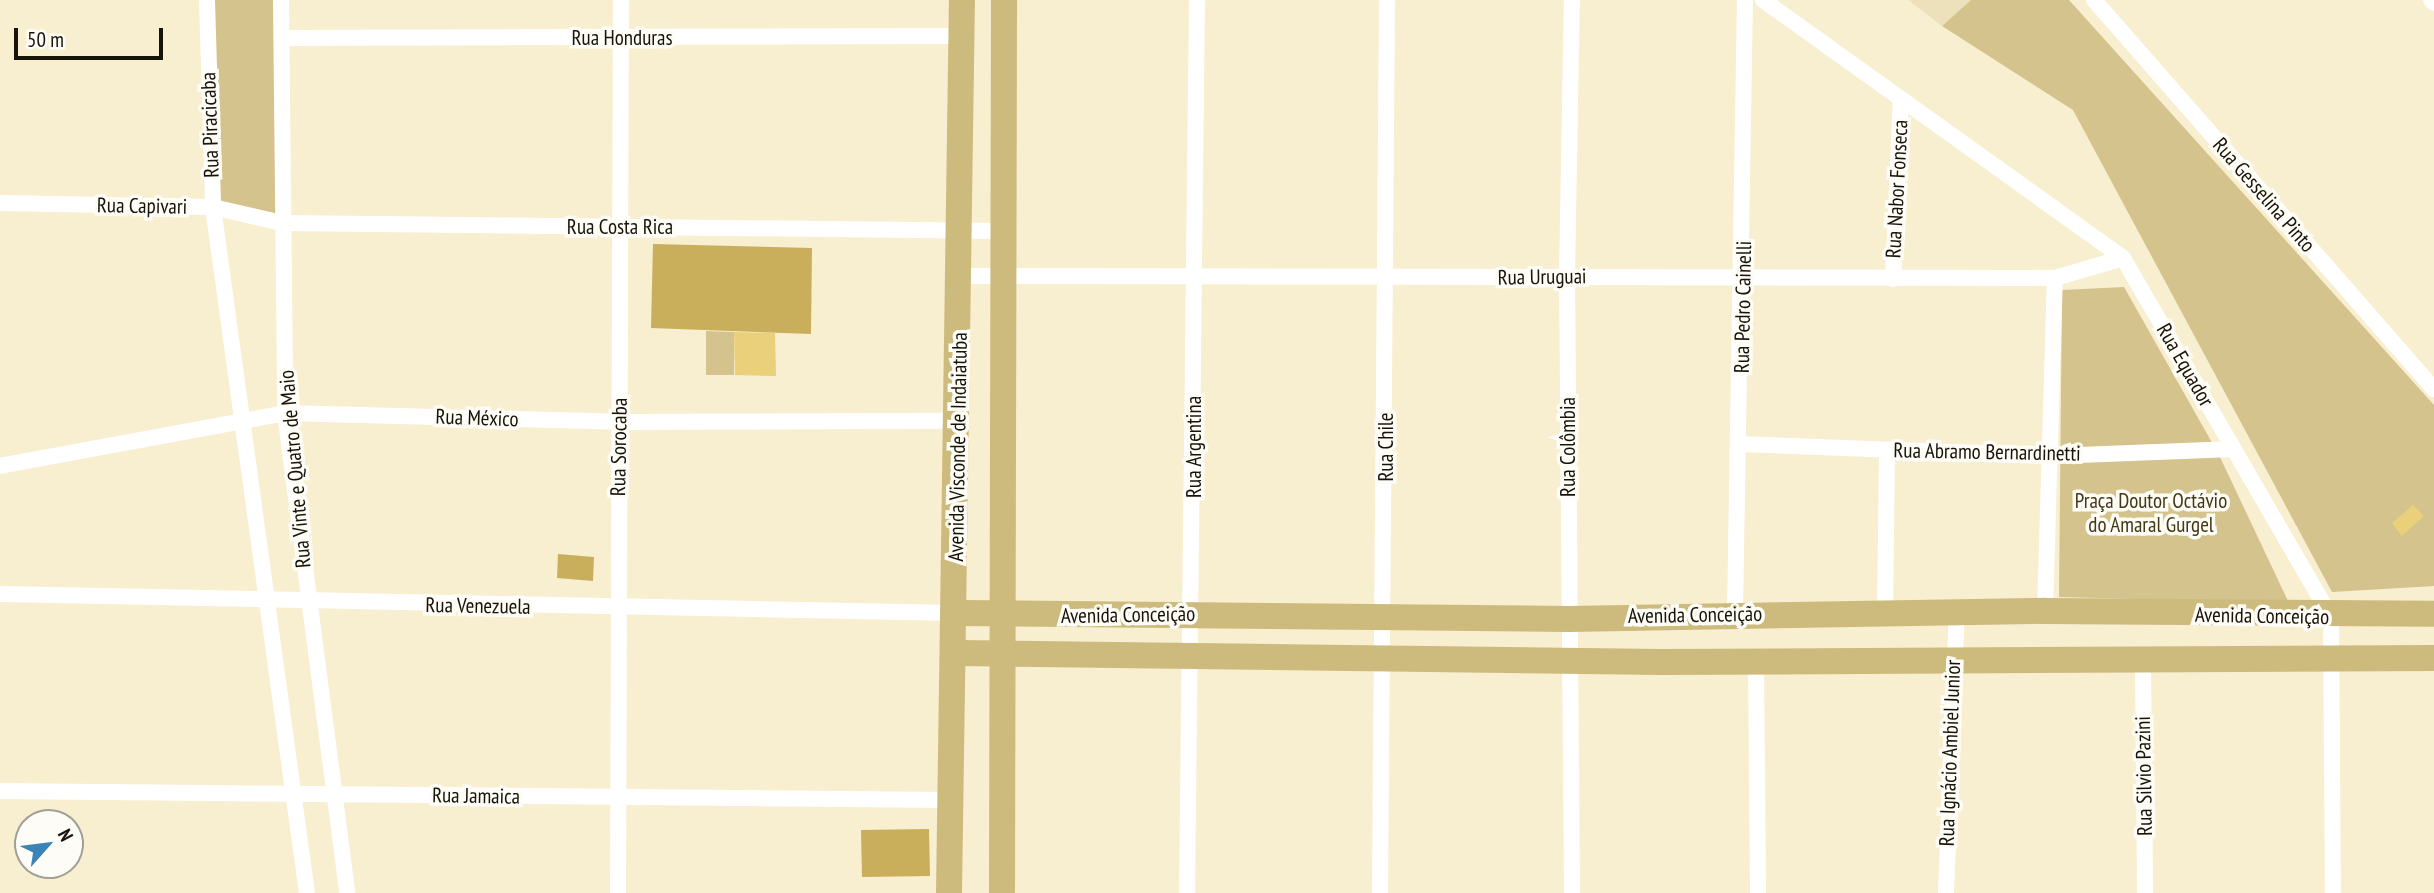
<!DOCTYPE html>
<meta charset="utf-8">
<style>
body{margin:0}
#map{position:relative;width:2434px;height:893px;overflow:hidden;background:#f8eed0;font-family:"PT Sans Narrow",sans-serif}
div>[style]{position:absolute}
.built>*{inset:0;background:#ede1bc}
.green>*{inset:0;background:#d4c38d}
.water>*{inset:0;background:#ead07b}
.building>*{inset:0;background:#c9af5b}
.minor>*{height:16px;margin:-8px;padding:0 8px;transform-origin:8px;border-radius:8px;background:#fff}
.primary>*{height:26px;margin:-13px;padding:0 13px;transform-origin:13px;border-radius:13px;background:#ccbb7d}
span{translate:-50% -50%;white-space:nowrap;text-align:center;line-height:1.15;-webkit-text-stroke:7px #fdfcf6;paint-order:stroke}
.street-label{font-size:21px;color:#171309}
.park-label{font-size:21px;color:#433813}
.north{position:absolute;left:14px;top:809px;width:70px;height:70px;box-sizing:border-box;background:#fdfcf6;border:2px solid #a19f97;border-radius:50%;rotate:62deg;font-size:19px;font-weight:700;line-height:28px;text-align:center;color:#171309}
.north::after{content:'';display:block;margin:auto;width:24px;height:32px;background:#3a84b8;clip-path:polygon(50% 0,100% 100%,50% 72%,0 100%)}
.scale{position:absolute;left:14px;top:28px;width:149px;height:32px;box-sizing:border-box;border:4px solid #171309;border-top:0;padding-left:9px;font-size:21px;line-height:24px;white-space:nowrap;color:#171309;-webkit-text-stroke:5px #fdfcf6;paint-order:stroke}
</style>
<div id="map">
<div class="built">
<i style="clip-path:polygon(1908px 0,1971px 0,1942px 26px)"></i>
</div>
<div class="green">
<i style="clip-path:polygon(207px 0,278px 0,282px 223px,213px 207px)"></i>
<i style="clip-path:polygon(1971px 0,2069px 0,2434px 405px,2434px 586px,2332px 592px,2073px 110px,1942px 26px)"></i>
<i style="clip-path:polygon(2124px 287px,2219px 455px,2289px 603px,2059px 597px,2062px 290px)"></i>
<i style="clip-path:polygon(706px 331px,734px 332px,734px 375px,706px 375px)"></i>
</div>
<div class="water">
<i style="clip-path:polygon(734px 332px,775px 333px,776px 376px,735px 375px)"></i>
<i style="clip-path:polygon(2413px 505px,2424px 516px,2402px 536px,2392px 523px)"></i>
</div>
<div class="building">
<i style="clip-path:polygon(653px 244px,812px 248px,811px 334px,651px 328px)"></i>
<i style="clip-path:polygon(558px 554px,594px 557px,593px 581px,557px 578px)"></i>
<i style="clip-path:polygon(929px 829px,930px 876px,862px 877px,861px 830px)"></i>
</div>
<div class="minor">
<i style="left:207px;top:0;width:207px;rotate:88.3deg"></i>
<i style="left:213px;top:207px;width:692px;rotate:82.2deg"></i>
<i style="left:281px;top:0;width:413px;rotate:89.4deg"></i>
<i style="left:285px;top:413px;width:484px;rotate:82.6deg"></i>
<i style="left:1763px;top:0;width:443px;rotate:35.6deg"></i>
<i style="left:2123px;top:258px;width:415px;rotate:59.9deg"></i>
<i style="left:2331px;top:617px;width:276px;rotate:89.6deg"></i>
<i style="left:2094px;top:0;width:517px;rotate:48.85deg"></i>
<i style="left:2431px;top:0;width:4px;rotate:45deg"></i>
<i style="left:282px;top:38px;width:680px;rotate:-0.17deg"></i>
<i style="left:0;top:203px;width:213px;rotate:1.1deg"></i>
<i style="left:213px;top:207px;width:71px;rotate:13.1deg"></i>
<i style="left:282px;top:223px;width:721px;rotate:0.64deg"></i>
<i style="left:959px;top:276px;width:1096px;rotate:0.1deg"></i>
<i style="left:2055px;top:278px;width:71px;rotate:-16.4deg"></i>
<i style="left:1893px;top:279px;width:180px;rotate:-87.5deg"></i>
<i style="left:1739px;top:444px;width:314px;rotate:2.2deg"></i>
<i style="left:2053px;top:456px;width:181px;rotate:-2.2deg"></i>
<i style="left:0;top:466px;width:290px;rotate:-10.5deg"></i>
<i style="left:285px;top:413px;width:334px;rotate:1.5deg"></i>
<i style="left:619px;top:422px;width:340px;rotate:-0.2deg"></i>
<i style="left:0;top:594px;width:956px;rotate:1.14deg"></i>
<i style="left:2045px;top:611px;width:333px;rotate:-88.3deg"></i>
<i style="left:1735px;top:613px;width:613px;rotate:-89.07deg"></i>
<i style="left:1885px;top:615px;width:165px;rotate:-89.3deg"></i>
<i style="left:2143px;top:660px;width:233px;rotate:89.5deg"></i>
<i style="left:1756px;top:661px;width:232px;rotate:89.5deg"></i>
<i style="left:0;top:791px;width:952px;rotate:0.54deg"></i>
<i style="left:618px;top:893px;width:893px;rotate:-89.81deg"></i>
<i style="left:1187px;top:893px;width:893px;rotate:-89.36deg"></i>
<i style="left:1380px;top:893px;width:893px;rotate:-89.55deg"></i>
<i style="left:1572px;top:893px;width:617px;rotate:-90.46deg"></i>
<i style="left:1567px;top:276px;width:276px;rotate:-89deg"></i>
<i style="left:1946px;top:893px;width:280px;rotate:-87.8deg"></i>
</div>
<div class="primary">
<i style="left:956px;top:613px;width:613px;rotate:0.56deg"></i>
<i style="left:1569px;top:619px;width:476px;rotate:-1deg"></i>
<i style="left:2045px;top:611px;width:389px;rotate:0.4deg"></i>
<i style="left:957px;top:653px;width:704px;rotate:0.73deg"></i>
<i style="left:1661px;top:662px;width:773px;rotate:-0.3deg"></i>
<i style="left:949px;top:893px;width:893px;rotate:-89.17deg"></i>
<i style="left:1002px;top:893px;width:893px;rotate:-89.87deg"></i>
</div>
<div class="street-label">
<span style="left:622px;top:38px">Rua Honduras</span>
<span style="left:210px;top:125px;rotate:-92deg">Rua Piracicaba</span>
<span style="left:1897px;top:189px;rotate:-87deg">Rua Nabor Fonseca</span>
<span style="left:2264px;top:195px;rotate:49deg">Rua Gesselina Pinto</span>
<span style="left:142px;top:206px;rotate:1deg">Rua Capivari</span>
<span style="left:620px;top:227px">Rua Costa Rica</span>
<span style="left:1542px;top:277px;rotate:-1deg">Rua Uruguai</span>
<span style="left:1743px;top:307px;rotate:-89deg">Rua Pedro Cainelli</span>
<span style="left:2185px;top:365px;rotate:60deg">Rua Equador</span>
<span style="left:477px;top:418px;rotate:2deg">Rua México</span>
<span style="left:619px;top:447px;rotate:-89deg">Rua Sorocaba</span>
<span style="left:958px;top:447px;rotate:-89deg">Avenida Visconde de Indaiatuba</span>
<span style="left:1194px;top:447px;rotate:-90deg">Rua Argentina</span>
<span style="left:1386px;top:447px;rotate:-90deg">Rua Chile</span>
<span style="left:1568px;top:447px;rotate:-90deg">Rua Colômbia</span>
<span style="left:1987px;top:452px;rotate:1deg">Rua Abramo Bernardinetti</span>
<span style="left:295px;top:469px;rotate:-95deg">Rua Vinte e Quatro de Maio</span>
<span style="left:478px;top:606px;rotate:1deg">Rua Venezuela</span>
<span style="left:1128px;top:615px;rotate:-1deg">Avenida Conceição</span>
<span style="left:1695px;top:615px;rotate:-1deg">Avenida Conceição</span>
<span style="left:2262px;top:616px;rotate:1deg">Avenida Conceição</span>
<span style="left:1950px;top:753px;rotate:-88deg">Rua Ignácio Ambiel Junior</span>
<span style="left:2144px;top:776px;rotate:-91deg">Rua Silvio Pazini</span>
<span style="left:476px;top:796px;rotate:1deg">Rua Jamaica</span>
</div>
<div class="park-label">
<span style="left:2151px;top:513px">Praça Doutor Octávio<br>do Amaral Gurgel</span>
</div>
<div class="north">N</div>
<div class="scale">50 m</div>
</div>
